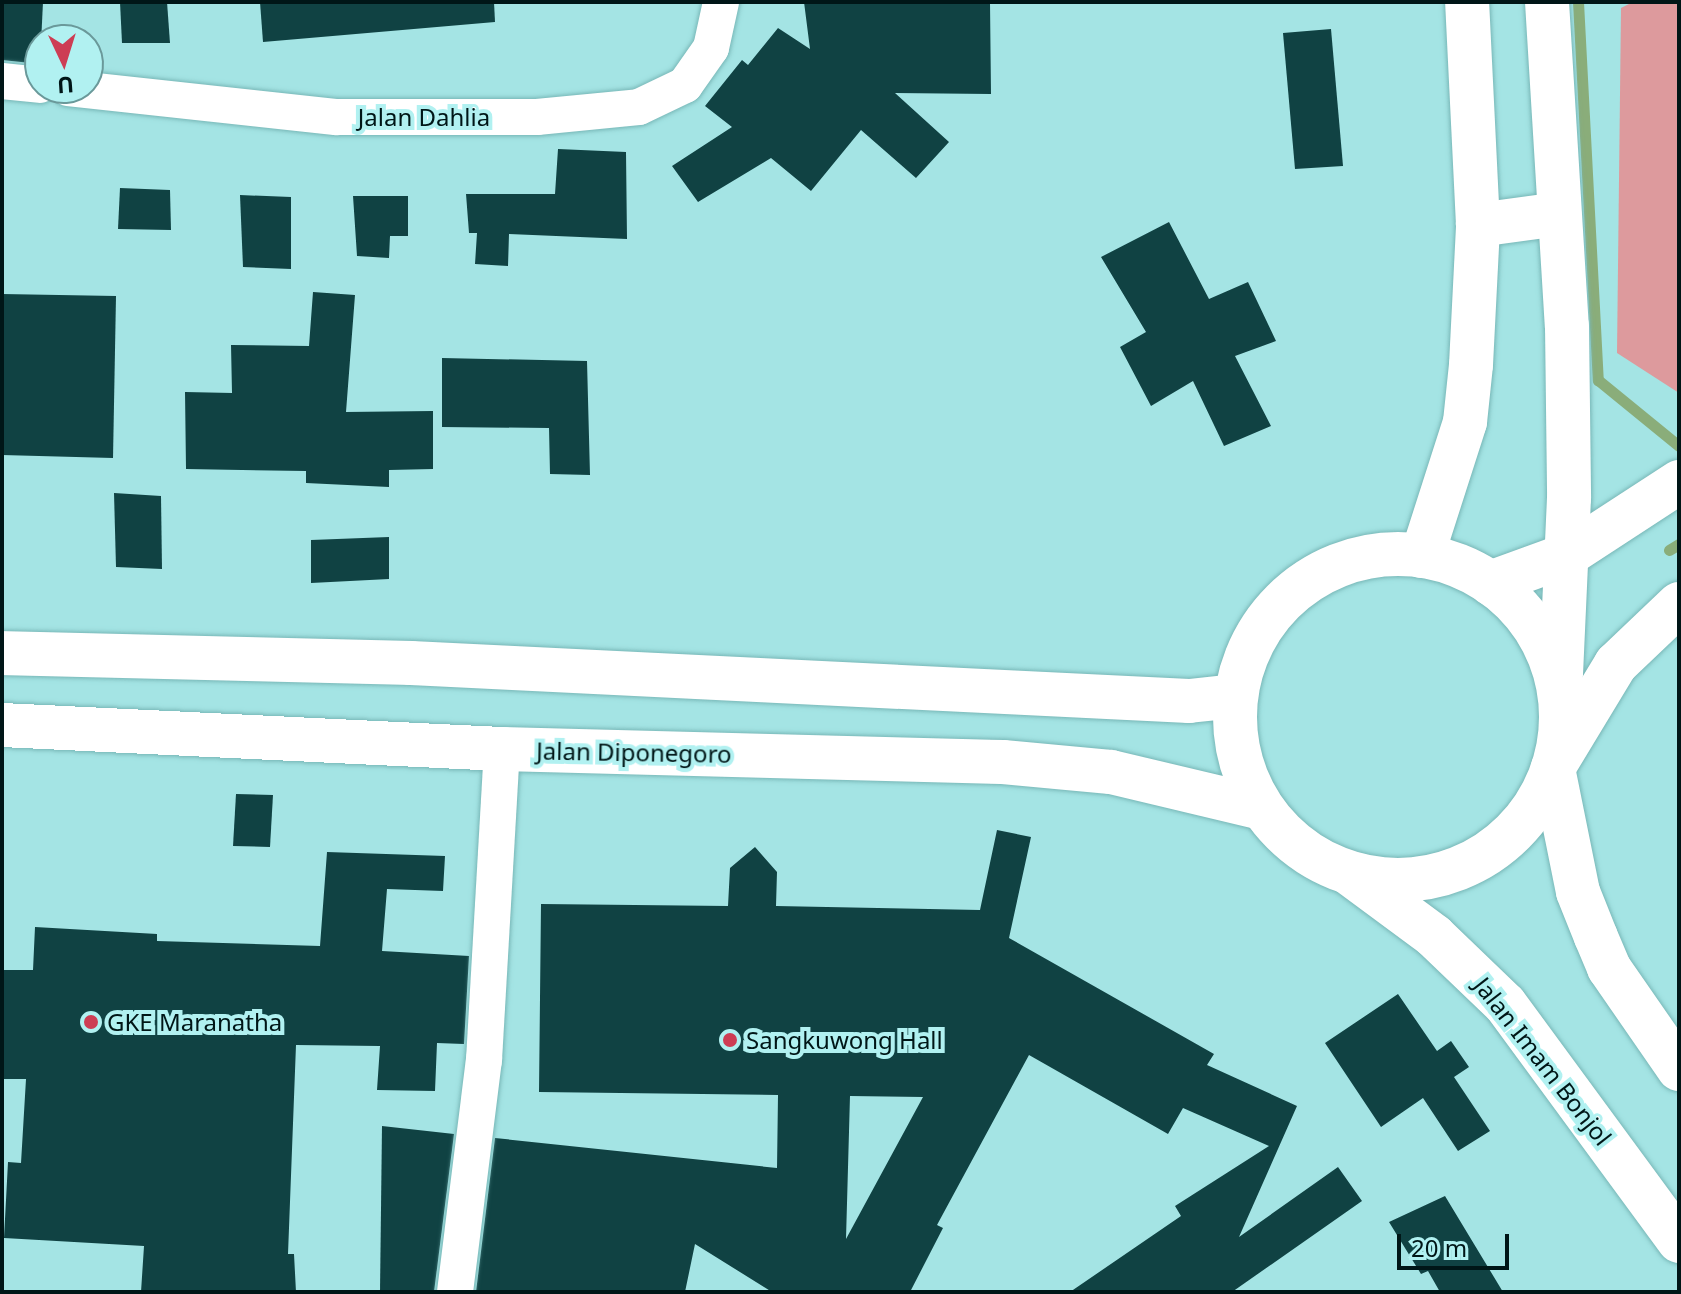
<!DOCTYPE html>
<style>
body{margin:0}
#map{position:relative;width:1681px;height:1294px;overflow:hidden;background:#a4e4e4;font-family:"Noto Sans",sans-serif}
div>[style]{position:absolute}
.green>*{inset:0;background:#dd9a9d}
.stream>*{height:11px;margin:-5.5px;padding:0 5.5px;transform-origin:5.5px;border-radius:5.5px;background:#8aad7a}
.building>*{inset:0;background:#104243}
.roads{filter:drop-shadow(0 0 2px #78b7b7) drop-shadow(0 0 2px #78b7b7)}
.street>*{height:36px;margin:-18px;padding:0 18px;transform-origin:18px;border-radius:18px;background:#fff}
.secondary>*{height:44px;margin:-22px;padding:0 22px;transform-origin:22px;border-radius:22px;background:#fff}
.primary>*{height:44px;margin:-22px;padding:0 22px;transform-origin:22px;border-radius:22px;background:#fff}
.highway>*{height:44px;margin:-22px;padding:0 22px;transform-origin:22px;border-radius:22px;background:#fff}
.highway>.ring{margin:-22px;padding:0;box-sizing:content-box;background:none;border:44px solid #fff;border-radius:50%}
.dots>*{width:22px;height:22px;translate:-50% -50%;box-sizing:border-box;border:4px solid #b1f1f1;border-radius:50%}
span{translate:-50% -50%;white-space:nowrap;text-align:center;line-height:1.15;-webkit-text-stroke:8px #b1f1f1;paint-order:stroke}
.street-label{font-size:24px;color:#001617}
.poi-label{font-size:24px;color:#001617}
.left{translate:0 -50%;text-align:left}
.frame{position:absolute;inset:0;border:4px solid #001617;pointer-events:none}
.north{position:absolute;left:24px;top:24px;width:80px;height:80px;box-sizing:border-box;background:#b1f1f1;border:2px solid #6a999a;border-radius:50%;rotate:176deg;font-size:22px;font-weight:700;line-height:32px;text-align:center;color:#001617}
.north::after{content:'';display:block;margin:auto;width:28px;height:36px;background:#cd3d54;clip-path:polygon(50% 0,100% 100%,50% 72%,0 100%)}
.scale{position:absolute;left:1397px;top:1234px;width:112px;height:36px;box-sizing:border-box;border:4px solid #001617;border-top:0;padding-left:10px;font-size:24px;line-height:28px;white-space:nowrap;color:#001617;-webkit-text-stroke:6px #b1f1f1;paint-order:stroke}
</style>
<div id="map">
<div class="green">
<i style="clip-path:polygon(1633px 2px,1679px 2px,1679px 393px,1617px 353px,1621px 8px)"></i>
</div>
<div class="stream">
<i style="left:1578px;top:2px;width:379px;rotate:87deg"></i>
<i style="left:1598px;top:380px;width:104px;rotate:39.2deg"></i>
<i style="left:1669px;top:550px;width:12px;rotate:-31deg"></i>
</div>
<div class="building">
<i style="clip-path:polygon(2px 2px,43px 2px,40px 64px,2px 60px)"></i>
<i style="clip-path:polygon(120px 2px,167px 2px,170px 43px,122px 43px)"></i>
<i style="clip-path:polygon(260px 2px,494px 2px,495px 22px,263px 42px)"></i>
<i style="clip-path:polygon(804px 2px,990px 2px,991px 94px,895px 93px,949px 142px,916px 178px,861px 130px,811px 191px,771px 158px,698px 202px,672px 166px,732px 127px,705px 106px,742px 60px,748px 65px,778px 28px,810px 49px)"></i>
<i style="clip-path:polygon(1331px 29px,1343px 166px,1295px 169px,1283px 33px)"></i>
<i style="clip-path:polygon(558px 149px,626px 152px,627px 239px,509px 234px,508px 266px,475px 264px,477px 233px,469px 233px,466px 194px,555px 194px)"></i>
<i style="clip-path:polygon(120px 188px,170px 190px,171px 230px,118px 229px)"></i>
<i style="clip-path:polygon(240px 195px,291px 197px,291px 269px,243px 267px)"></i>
<i style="clip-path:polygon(353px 196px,408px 196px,408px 236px,390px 236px,389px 258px,357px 256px)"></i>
<i style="clip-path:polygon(1169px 222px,1209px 299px,1248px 282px,1276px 341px,1235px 356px,1271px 426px,1224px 446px,1193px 381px,1151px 406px,1120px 347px,1146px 332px,1101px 257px)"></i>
<i style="clip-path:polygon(313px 292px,355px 295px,346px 412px,433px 411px,433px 469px,389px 470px,389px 487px,306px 483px,306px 471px,186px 469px,185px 392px,232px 393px,231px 345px,309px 346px)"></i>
<i style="clip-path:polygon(2px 294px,116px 296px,113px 458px,2px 455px)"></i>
<i style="clip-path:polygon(442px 358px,587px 361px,590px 475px,550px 474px,549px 428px,442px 427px)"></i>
<i style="clip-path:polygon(114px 493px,161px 496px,162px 569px,116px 567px)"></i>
<i style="clip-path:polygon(389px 537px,389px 579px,311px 583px,311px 540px)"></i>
<i style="clip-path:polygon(236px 794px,273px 795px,270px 847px,233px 846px)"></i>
<i style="clip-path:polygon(evenodd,997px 830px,1031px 837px,1009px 938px,1214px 1054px,1207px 1065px,1297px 1106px,1239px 1237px,1338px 1167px,1362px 1201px,1232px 1292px,1070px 1292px,1181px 1216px,1175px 1206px,1269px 1146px,1183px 1108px,1168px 1134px,1029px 1055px,937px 1225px,943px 1228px,910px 1292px,772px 1292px,695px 1244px,685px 1292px,476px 1292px,495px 1138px,777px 1168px,778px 1095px,539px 1092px,541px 904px,728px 906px,730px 868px,755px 847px,777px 872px,776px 906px,980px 910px,997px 830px,850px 1096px,923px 1097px,846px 1239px,850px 1096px)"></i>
<i style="clip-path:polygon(327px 852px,445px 856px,443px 891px,387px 889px,382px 951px,469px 956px,464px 1044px,437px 1043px,435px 1091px,377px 1090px,380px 1046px,296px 1045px,288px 1254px,294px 1254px,296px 1292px,141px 1292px,144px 1246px,4px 1238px,8px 1162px,21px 1163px,26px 1079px,2px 1079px,2px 970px,33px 970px,35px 927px,157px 934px,157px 941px,320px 946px)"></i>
<i style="clip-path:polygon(1398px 994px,1437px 1051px,1451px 1041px,1469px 1067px,1454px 1077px,1490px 1131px,1458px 1151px,1423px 1098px,1381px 1127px,1325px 1043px)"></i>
<i style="clip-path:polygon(382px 1126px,454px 1134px,434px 1292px,380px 1292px)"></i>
<i style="clip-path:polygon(1445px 1196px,1503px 1292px,1440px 1292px,1428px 1271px,1421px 1274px,1389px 1222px)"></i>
</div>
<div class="roads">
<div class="street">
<i style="left:2px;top:81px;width:38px;rotate:6deg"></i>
<i style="left:68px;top:88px;width:271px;rotate:6.2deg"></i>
<i style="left:337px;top:117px;width:200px"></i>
<i style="left:537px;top:117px;width:102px;rotate:-5.6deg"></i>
<i style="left:639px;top:107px;width:51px;rotate:-25.6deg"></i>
<i style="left:685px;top:85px;width:45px;rotate:-54.9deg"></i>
<i style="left:711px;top:48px;width:47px;rotate:-77.7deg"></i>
<i style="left:455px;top:1292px;width:234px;rotate:-82.9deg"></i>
<i style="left:484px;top:1060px;width:312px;rotate:-86.7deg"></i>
</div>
<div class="secondary">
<i style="left:2px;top:653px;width:409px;rotate:1.4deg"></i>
<i style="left:411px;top:663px;width:779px;rotate:2.8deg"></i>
<i style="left:1189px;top:701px;width:46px;rotate:-6.2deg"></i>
<i style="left:2px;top:725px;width:501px;rotate:2.75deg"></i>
<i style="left:502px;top:749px;width:501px;rotate:1.49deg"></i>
<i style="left:1003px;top:762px;width:108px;rotate:5.3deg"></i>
<i style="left:1111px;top:772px;width:155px;rotate:13.4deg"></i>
</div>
<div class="primary">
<i style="left:1490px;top:583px;width:82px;rotate:-20deg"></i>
<i style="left:1567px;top:555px;width:134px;rotate:-33.1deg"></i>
<i style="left:1553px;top:768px;width:122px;rotate:-58.8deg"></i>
<i style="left:1616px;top:664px;width:87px;rotate:-43.6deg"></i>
</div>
<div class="highway">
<i style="left:1547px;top:2px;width:325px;rotate:86.5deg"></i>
<i style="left:1567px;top:326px;width:172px;rotate:89.3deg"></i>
<i style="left:1569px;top:498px;width:177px;rotate:92.6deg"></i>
<i style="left:1478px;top:225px;width:82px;rotate:-7.7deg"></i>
<i class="ring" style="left:1235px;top:554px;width:282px;height:282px"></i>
<i style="left:1422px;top:556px;width:141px;rotate:-72.2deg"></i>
<i style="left:1465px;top:422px;width:57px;rotate:-84deg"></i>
<i style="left:1471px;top:365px;width:140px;rotate:-87.1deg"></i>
<i style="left:1478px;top:225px;width:223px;rotate:-92.8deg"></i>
<i style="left:1553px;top:768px;width:126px;rotate:78.6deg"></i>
<i style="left:1578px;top:892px;width:48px;rotate:68.2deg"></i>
<i style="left:1596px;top:937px;width:34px;rotate:67deg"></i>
<i style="left:1609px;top:968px;width:123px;rotate:55.3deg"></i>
<i style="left:1349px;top:873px;width:106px;rotate:36.5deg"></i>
<i style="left:1434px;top:936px;width:98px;rotate:43.8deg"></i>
<i style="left:1505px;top:1004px;width:294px;rotate:53.7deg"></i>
</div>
</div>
<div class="dots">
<i style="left:91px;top:1022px;background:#cd3d54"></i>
<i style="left:730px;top:1040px;background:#cd3d54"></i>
</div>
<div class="street-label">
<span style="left:424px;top:117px">Jalan Dahlia</span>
<span style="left:634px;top:752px;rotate:1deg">Jalan Diponegoro</span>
<span style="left:1543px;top:1061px;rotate:52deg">Jalan Imam Bonjol</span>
</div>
<div class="poi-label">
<span class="left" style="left:107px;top:1022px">GKE Maranatha</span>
<span class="left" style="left:746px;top:1040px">Sangkuwong Hall</span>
</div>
<div class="frame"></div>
<div class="north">U</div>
<div class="scale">20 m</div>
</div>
